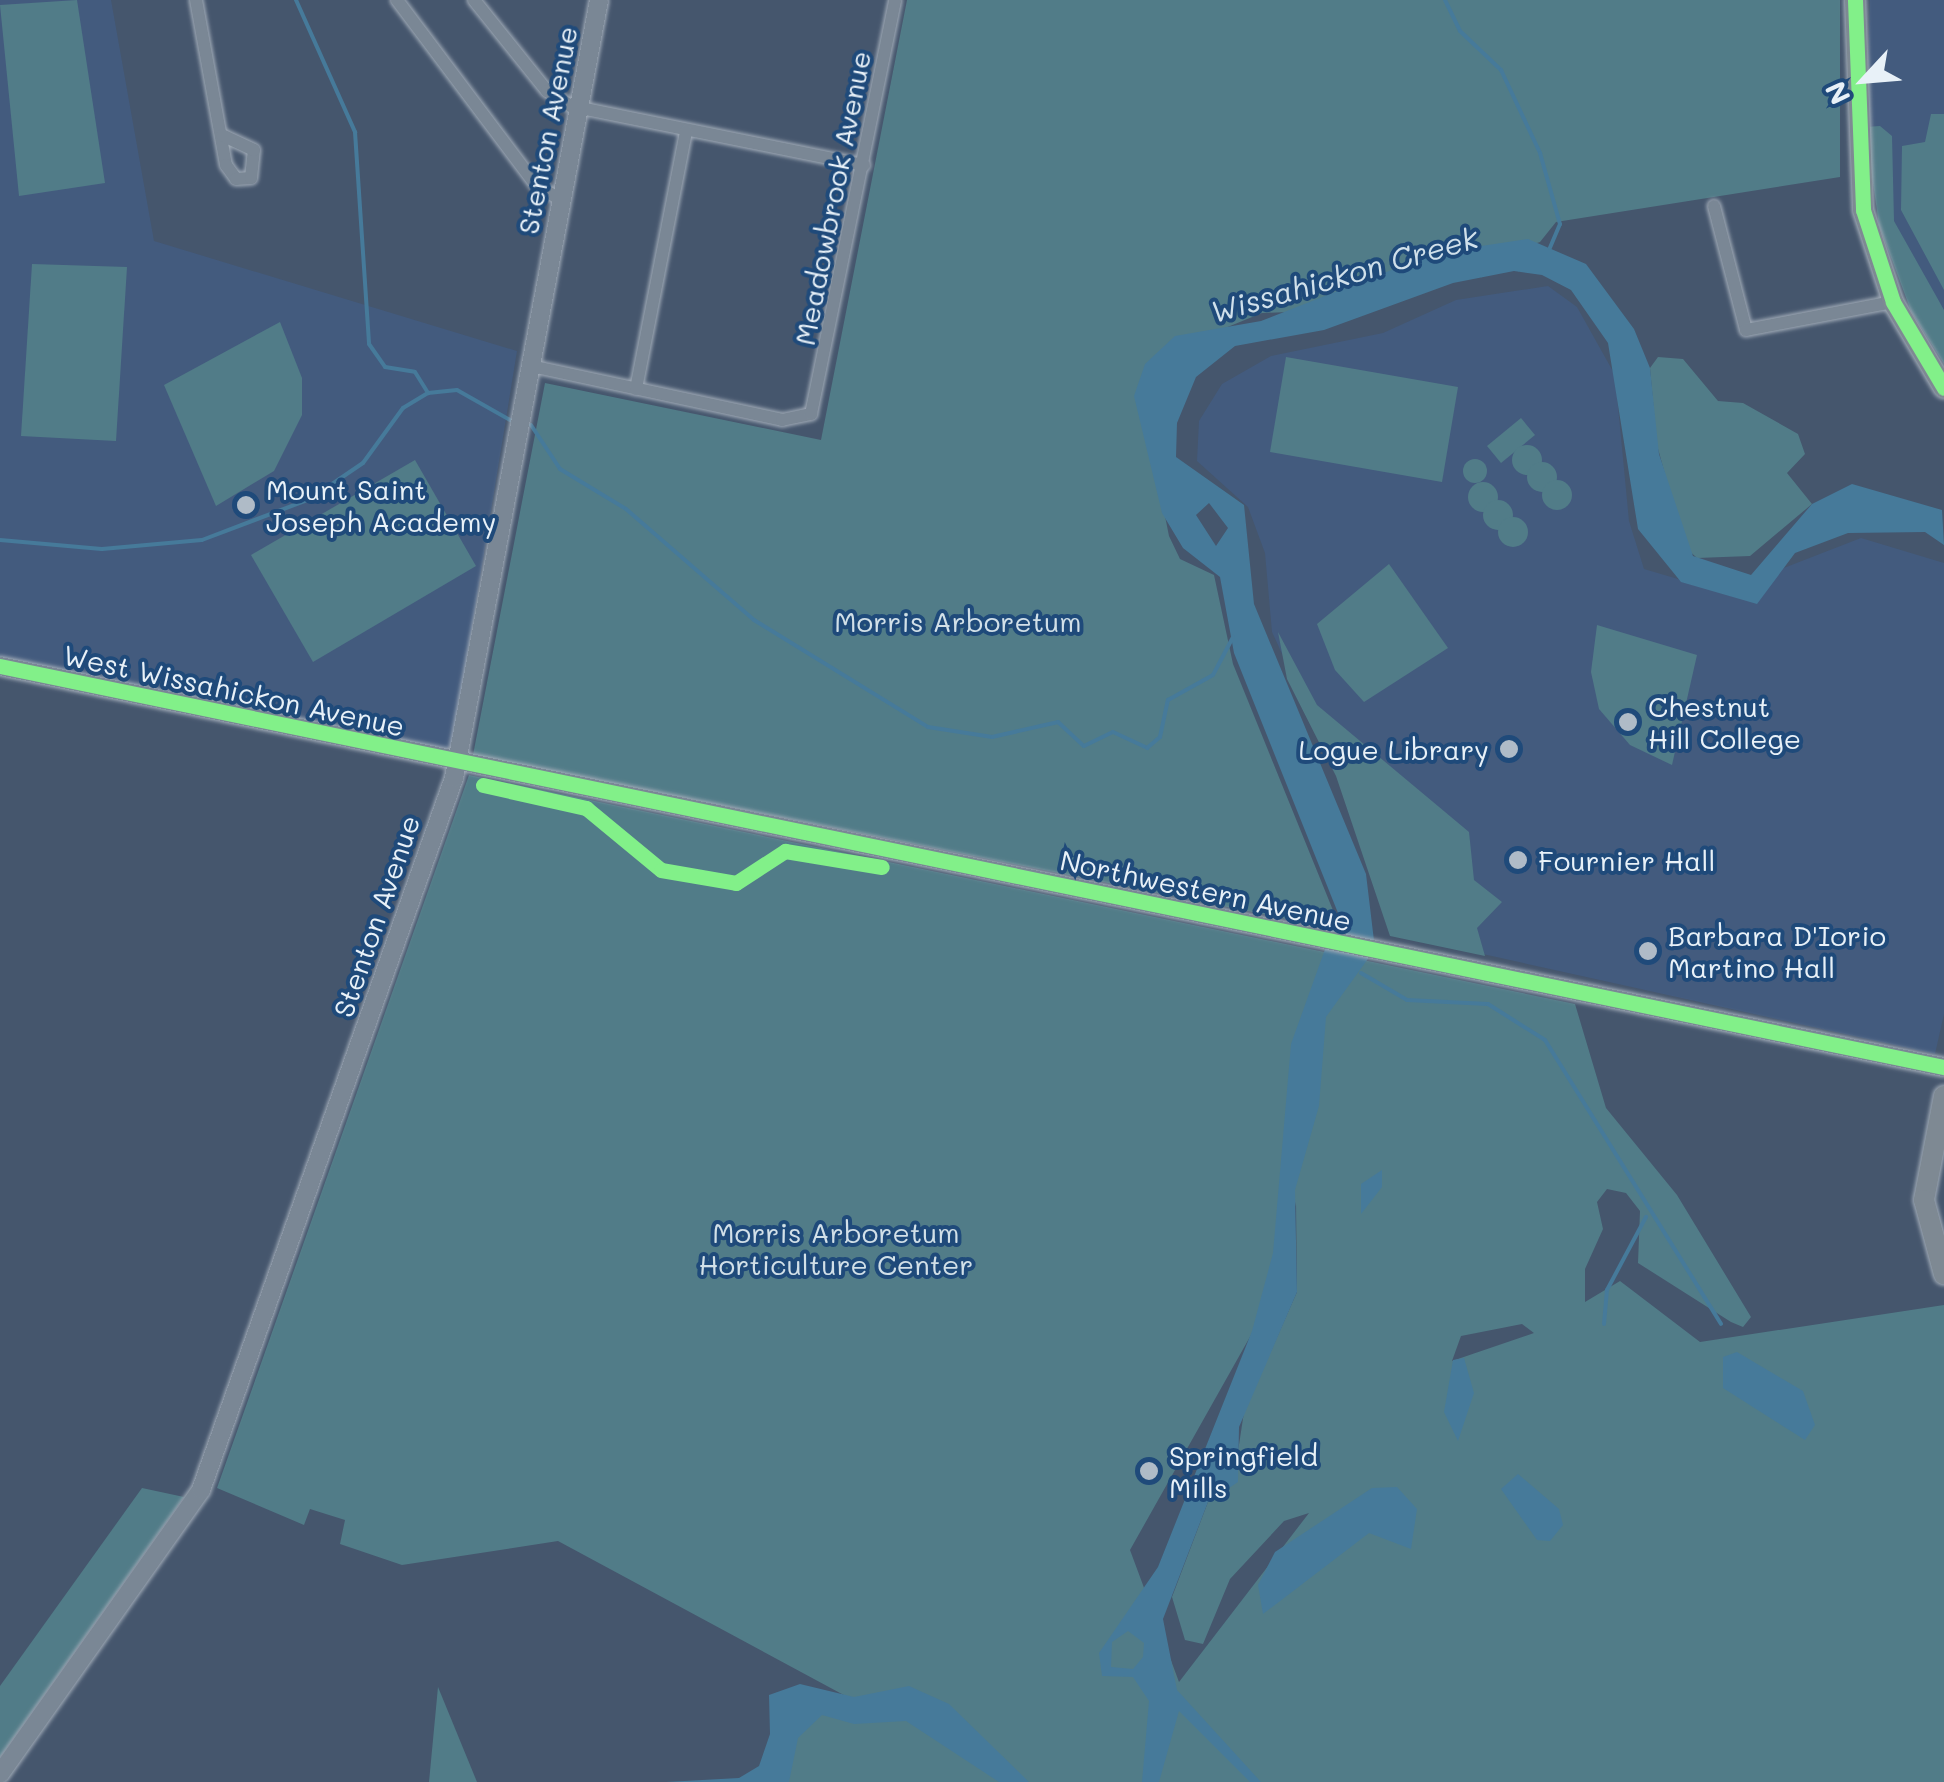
<!DOCTYPE html>
<style>
body{margin:0}
#map{position:relative;width:1944px;height:1782px;overflow:hidden;background:#45566d;font-family:Mali,sans-serif}
div>[style]{position:absolute}
.built>*{inset:0;background:#435b7e}
.green>*{inset:0;background:#517c88}
.round{border-radius:50%}
.water>*{inset:0;background:#467a9a}
.stream>*{height:4px;margin:-2px;padding:0 2px;transform-origin:2px;border-radius:2px;background:#467a9a}
.roads{filter:drop-shadow(0 0 2px #a1abb7) drop-shadow(0 0 2px #a1abb7)}
.street>*{height:12px;margin:-6px;padding:0 6px;transform-origin:6px;border-radius:6px;background:#7a8795}
.secondary>*{height:18px;margin:-9px;padding:0 9px;transform-origin:9px;border-radius:9px;background:#7a8795}
.primary>*{height:20px;margin:-10px;padding:0 10px;transform-origin:10px;border-radius:10px;background:#7e8993}
.cycleway>*{height:15px;margin:-7.5px;padding:0 7.5px;transform-origin:7.5px;border-radius:7.5px;background:#82f089}
.dots>*{width:28px;height:28px;translate:-50% -50%;box-sizing:border-box;border:5px solid #1f4a7a;border-radius:50%}
span{translate:-50% -50%;white-space:nowrap;text-align:center;line-height:1.15;-webkit-text-stroke:8px #1f4a7a;paint-order:stroke}
.street-label{font-size:28px;color:#e8f1f8}
.poi-label{font-size:28px;color:#e8f1f8}
.left{translate:0 -50%;text-align:left}
.right{translate:-100% -50%;text-align:right}
.park-label{font-size:28px;color:#d2e0e8}
.water-label{font-size:30px;color:#d0e0eb;font-style:italic}
.north{position:absolute;left:1814px;top:30px;width:100px;height:100px;-webkit-text-stroke:8px #1f4a7a;paint-order:stroke;rotate:244deg;font-size:28px;font-weight:700;line-height:40px;text-align:center;color:#e8f1f8}
.north::after{content:'';display:block;margin:auto;width:35px;height:45px;background:#e8f1f8;clip-path:polygon(50% 0,100% 100%,50% 72%,0 100%)}
</style>
<div id="map">
<div class="built">
<i style="clip-path:polygon(0 0,111px 0,154px 241px,517px 351px,453px 744px,443px 752px,0 658px)"></i>
<i style="clip-path:polygon(1870px 0,1944px 0,1944px 356px,1914px 306px,1867px 115px)"></i>
<i style="clip-path:polygon(1548px 286px,1577px 307px,1615px 375px,1629px 521px,1644px 569px,1722px 592px,1861px 538px,1944px 563px,1944px 1014px,1935px 1054px,1392px 934px,1339px 777px,1272px 632px,1265px 553px,1248px 507px,1197px 461px,1199px 421px,1222px 384px,1271px 356px,1383px 333px,1456px 300px)"></i>
</div>
<div class="green">
<i style="clip-path:polygon(77px 0,105px 183px,19px 196px,0 5px)"></i>
<i style="clip-path:polygon(907px 0,1840px 0,1840px 177px,1556px 222px,1540px 242px,1338px 310px,1262px 313px,1203px 337px,1158px 481px,1169px 536px,1180px 559px,1214px 575px,1233px 664px,1341px 930px,473px 755px,545px 383px,821px 440px)"></i>
<i style="clip-path:polygon(1931px 114px,1944px 114px,1944px 290px,1901px 210px,1902px 146px,1925px 142px)"></i>
<i style="clip-path:polygon(1880px 126px,1892px 136px,1894px 221px,1944px 310px,1944px 364px,1911px 311px,1879px 225px,1865px 127px)"></i>
<i style="clip-path:polygon(32px 264px,127px 267px,116px 441px,21px 436px)"></i>
<i style="clip-path:polygon(280px 322px,302px 378px,302px 415px,274px 471px,216px 506px,164px 385px)"></i>
<i style="clip-path:polygon(1286px 357px,1458px 387px,1442px 482px,1270px 452px)"></i>
<i style="clip-path:polygon(1658px 357px,1683px 359px,1718px 401px,1743px 403px,1798px 434px,1805px 454px,1787px 473px,1812px 504px,1750px 556px,1697px 558px,1685px 547px,1657px 445px,1650px 368px)"></i>
<i style="clip-path:polygon(1521px 418px,1535px 435px,1501px 463px,1487px 446px)"></i>
<i class="round" style="left:1512px;top:445px;width:30px;height:30px"></i>
<i class="round" style="left:1463px;top:459px;width:24px;height:24px"></i>
<i style="clip-path:polygon(415px 460px,476px 566px,313px 662px,251px 555px)"></i>
<i class="round" style="left:1527px;top:462px;width:30px;height:30px"></i>
<i class="round" style="left:1542px;top:480px;width:30px;height:30px"></i>
<i class="round" style="left:1468px;top:482px;width:30px;height:30px"></i>
<i class="round" style="left:1483px;top:500px;width:30px;height:30px"></i>
<i class="round" style="left:1498px;top:517px;width:30px;height:30px"></i>
<i style="clip-path:polygon(1389px 564px,1448px 648px,1364px 702px,1335px 670px,1317px 624px)"></i>
<i style="clip-path:polygon(1597px 625px,1697px 655px,1672px 765px,1630px 745px,1599px 709px,1591px 672px)"></i>
<i style="clip-path:polygon(1278px 632px,1317px 705px,1469px 832px,1474px 880px,1502px 902px,1477px 928px,1485px 956px,1390px 936px,1336px 776px,1287px 679px)"></i>
<i style="clip-path:polygon(evenodd,469px 775px,1575px 1004px,1606px 1108px,1677px 1195px,1751px 1317px,1743px 1327px,1731px 1322px,1638px 1263px,1640px 1211px,1626px 1193px,1607px 1189px,1597px 1202px,1603px 1229px,1585px 1269px,1585px 1302px,1620px 1281px,1700px 1342px,1944px 1305px,1944px 1782px,769px 1782px,778px 1770px,769px 1740px,781px 1705px,892px 1721px,558px 1541px,402px 1565px,340px 1544px,345px 1520px,310px 1509px,304px 1525px,217px 1488px,469px 775px,1296px 1202px,1297px 1292px,1244px 1412px,1235px 1471px,1208px 1502px,1172px 1597px,1185px 1640px,1203px 1644px,1230px 1579px,1284px 1521px,1309px 1513px,1179px 1682px,1130px 1550px,1278px 1287px,1296px 1202px,469px 775px,1522px 1324px,1534px 1333px,1452px 1361px,1461px 1336px,1522px 1324px)"></i>
<i style="clip-path:polygon(142px 1488px,184px 1497px,0 1757px,0 1686px)"></i>
<i style="clip-path:polygon(438px 1687px,477px 1782px,429px 1782px)"></i>
</div>
<div class="water">
<i style="clip-path:polygon(evenodd,1528px 239px,1586px 264px,1634px 329px,1650px 368px,1659px 454px,1693px 556px,1751px 575px,1812px 504px,1852px 484px,1942px 510px,1944px 545px,1925px 532px,1848px 533px,1795px 553px,1757px 604px,1681px 582px,1638px 529px,1608px 343px,1571px 290px,1542px 275px,1514px 271px,1453px 283px,1324px 330px,1235px 346px,1196px 377px,1177px 423px,1176px 457px,1244px 505px,1254px 604px,1366px 874px,1375px 949px,1326px 1017px,1319px 1106px,1295px 1190px,1297px 1292px,1239px 1427px,1238px 1482px,1208px 1502px,1163px 1619px,1177px 1690px,1261px 1782px,1250px 1782px,1179px 1711px,1159px 1782px,1142px 1782px,1149px 1701px,1133px 1677px,1102px 1676px,1099px 1653px,1158px 1567px,1252px 1331px,1273px 1253px,1291px 1044px,1338px 913px,1234px 653px,1220px 577px,1183px 548px,1162px 513px,1134px 396px,1145px 364px,1175px 336px,1261px 321px,1435px 253px,1528px 239px,1209px 503px,1228px 528px,1216px 546px,1196px 515px,1209px 503px,1528px 239px,1128px 1631px,1144px 1643px,1143px 1657px,1133px 1669px,1111px 1667px,1112px 1642px,1128px 1631px)"></i>
<i style="clip-path:polygon(1382px 1170px,1382px 1187px,1361px 1214px,1361px 1184px)"></i>
<i style="clip-path:polygon(1737px 1352px,1803px 1391px,1815px 1425px,1805px 1440px,1723px 1388px,1723px 1357px)"></i>
<i style="clip-path:polygon(1464px 1358px,1474px 1393px,1458px 1441px,1444px 1412px,1453px 1360px)"></i>
<i style="clip-path:polygon(1518px 1474px,1559px 1509px,1563px 1525px,1550px 1541px,1537px 1540px,1501px 1489px)"></i>
<i style="clip-path:polygon(1397px 1487px,1417px 1509px,1411px 1549px,1369px 1533px,1263px 1614px,1258px 1585px,1275px 1552px,1372px 1488px)"></i>
<i style="clip-path:polygon(800px 1684px,854px 1697px,909px 1686px,949px 1704px,1029px 1782px,999px 1782px,906px 1721px,854px 1724px,822px 1715px,798px 1738px,789px 1782px,666px 1782px,739px 1778px,759px 1766px,770px 1734px,769px 1695px)"></i>
</div>
<div class="stream">
<i style="left:296px;top:0;width:145px;rotate:65.9deg"></i>
<i style="left:355px;top:132px;width:212px;rotate:86.2deg"></i>
<i style="left:369px;top:344px;width:28px;rotate:55deg"></i>
<i style="left:385px;top:367px;width:30px;rotate:9deg"></i>
<i style="left:415px;top:372px;width:25px;rotate:58deg"></i>
<i style="left:1445px;top:0;width:34px;rotate:64deg"></i>
<i style="left:1460px;top:31px;width:57px;rotate:43.6deg"></i>
<i style="left:1501px;top:70px;width:92px;rotate:64.8deg"></i>
<i style="left:1540px;top:153px;width:74px;rotate:74.3deg"></i>
<i style="left:1560px;top:224px;width:26px;rotate:113deg"></i>
<i style="left:531px;top:425px;width:53px;rotate:56.6deg"></i>
<i style="left:560px;top:469px;width:77px;rotate:31.2deg"></i>
<i style="left:626px;top:509px;width:169px;rotate:40.9deg"></i>
<i style="left:754px;top:620px;width:204px;rotate:31.6deg"></i>
<i style="left:928px;top:727px;width:65px;rotate:8.9deg"></i>
<i style="left:992px;top:737px;width:68px;rotate:-12.8deg"></i>
<i style="left:1058px;top:722px;width:35px;rotate:43deg"></i>
<i style="left:1084px;top:746px;width:32px;rotate:-26deg"></i>
<i style="left:1113px;top:732px;width:38px;rotate:25deg"></i>
<i style="left:1147px;top:748px;width:17px;rotate:-40deg"></i>
<i style="left:1160px;top:737px;width:38px;rotate:-78deg"></i>
<i style="left:1168px;top:700px;width:51px;rotate:-29.1deg"></i>
<i style="left:1213px;top:675px;width:43px;rotate:-62.2deg"></i>
<i style="left:0;top:540px;width:102px;rotate:5deg"></i>
<i style="left:102px;top:549px;width:100px;rotate:-5.1deg"></i>
<i style="left:202px;top:540px;width:116px;rotate:-20.8deg"></i>
<i style="left:310px;top:499px;width:64px;rotate:-34.2deg"></i>
<i style="left:363px;top:463px;width:68px;rotate:-54deg"></i>
<i style="left:403px;top:408px;width:29px;rotate:-31deg"></i>
<i style="left:428px;top:393px;width:29px;rotate:-6deg"></i>
<i style="left:457px;top:390px;width:61px;rotate:29.5deg"></i>
<i style="left:1361px;top:973px;width:53px;rotate:30.4deg"></i>
<i style="left:1407px;top:1000px;width:81px;rotate:2.8deg"></i>
<i style="left:1488px;top:1004px;width:67px;rotate:32.3deg"></i>
<i style="left:1545px;top:1040px;width:334px;rotate:58.2deg"></i>
<i style="left:1604px;top:1324px;width:34px;rotate:-85deg"></i>
<i style="left:1607px;top:1290px;width:83px;rotate:-61.9deg"></i>
</div>
<div class="roads">
<div class="street">
<i style="left:196px;top:0;width:168px;rotate:79.7deg"></i>
<i style="left:226px;top:165px;width:17px;rotate:54deg"></i>
<i style="left:236px;top:179px;width:15px;rotate:-4deg"></i>
<i style="left:251px;top:178px;width:28px;rotate:-84deg"></i>
<i style="left:254px;top:150px;width:35px;rotate:-155deg"></i>
<i style="left:397px;top:0;width:231px;rotate:53.1deg"></i>
<i style="left:536px;top:185px;width:29px;rotate:31deg"></i>
<i style="left:474px;top:0;width:117px;rotate:51.3deg"></i>
<i style="left:547px;top:91px;width:28px;rotate:32deg"></i>
<i style="left:571px;top:106px;width:299px;rotate:11.4deg"></i>
<i style="left:1714px;top:206px;width:128px;rotate:75.5deg"></i>
<i style="left:1746px;top:330px;width:150px;rotate:-10.8deg"></i>
<i style="left:531px;top:366px;width:257px;rotate:12.1deg"></i>
<i style="left:782px;top:420px;width:30px;rotate:-12deg"></i>
<i style="left:811px;top:414px;width:422px;rotate:-78.5deg"></i>
<i style="left:636px;top:389px;width:263px;rotate:-79deg"></i>
</div>
<div class="secondary">
<i style="left:0;top:666px;width:1985px;rotate:11.66deg"></i>
<i style="left:0;top:1774px;width:348px;rotate:-54.7deg"></i>
<i style="left:201px;top:1490px;width:756px;rotate:-70.44deg"></i>
<i style="left:454px;top:778px;width:791px;rotate:-79.44deg"></i>
</div>
<div class="primary">
<i style="left:1855px;top:0;width:210px;rotate:87.8deg"></i>
<i style="left:1863px;top:210px;width:97px;rotate:71.9deg"></i>
<i style="left:1893px;top:302px;width:100px;rotate:59.3deg"></i>
<i style="left:1944px;top:1096px;width:106px;rotate:100.9deg"></i>
<i style="left:1924px;top:1200px;width:77px;rotate:74.9deg"></i>
</div>
</div>
<div class="cycleway">
<i style="left:1855px;top:0;width:210px;rotate:87.8deg"></i>
<i style="left:1863px;top:210px;width:97px;rotate:71.9deg"></i>
<i style="left:1893px;top:302px;width:100px;rotate:59.3deg"></i>
<i style="left:0;top:666px;width:1985px;rotate:11.66deg"></i>
<i style="left:483px;top:785px;width:106px;rotate:12.6deg"></i>
<i style="left:586px;top:808px;width:97px;rotate:39.6deg"></i>
<i style="left:661px;top:870px;width:76px;rotate:9.8deg"></i>
<i style="left:736px;top:883px;width:59px;rotate:-33.1deg"></i>
<i style="left:785px;top:851px;width:98px;rotate:9.4deg"></i>
</div>
<div class="dots">
<i style="left:246px;top:505px;background:#afbbc7"></i>
<i style="left:1628px;top:722px;background:#afbbc7"></i>
<i style="left:1509px;top:749px;background:#afbbc7"></i>
<i style="left:1518px;top:860px;background:#afbbc7"></i>
<i style="left:1648px;top:951px;background:#afbbc7"></i>
<i style="left:1149px;top:1471px;background:#afbbc7"></i>
</div>
<div class="street-label">
<span style="left:547px;top:130px;rotate:-79deg">Stenton Avenue</span>
<span style="left:832px;top:198px;rotate:-79deg">Meadowbrook Avenue</span>
<span style="left:234px;top:690px;rotate:12deg">West Wissahickon Avenue</span>
<span style="left:1206px;top:890px;rotate:12deg">Northwestern Avenue</span>
<span style="left:376px;top:916px;rotate:-71deg">Stenton Avenue</span>
</div>
<div class="poi-label">
<span class="left" style="left:266px;top:505px">Mount Saint<br>Joseph Academy</span>
<span class="left" style="left:1648px;top:722px">Chestnut<br>Hill College</span>
<span class="right" style="left:1489px;top:749px">Logue Library</span>
<span class="left" style="left:1538px;top:860px">Fournier Hall</span>
<span class="left" style="left:1668px;top:951px">Barbara D'Iorio<br>Martino Hall</span>
<span class="left" style="left:1169px;top:1471px">Springfield<br>Mills</span>
</div>
<div class="park-label">
<span style="left:958px;top:621px">Morris Arboretum</span>
<span style="left:836px;top:1248px">Morris Arboretum<br>Horticulture Center</span>
</div>
<div class="water-label">
<span style="left:1344px;top:274px;rotate:-16deg">Wissahickon Creek</span>
</div>
<div class="north">N</div>
</div>
